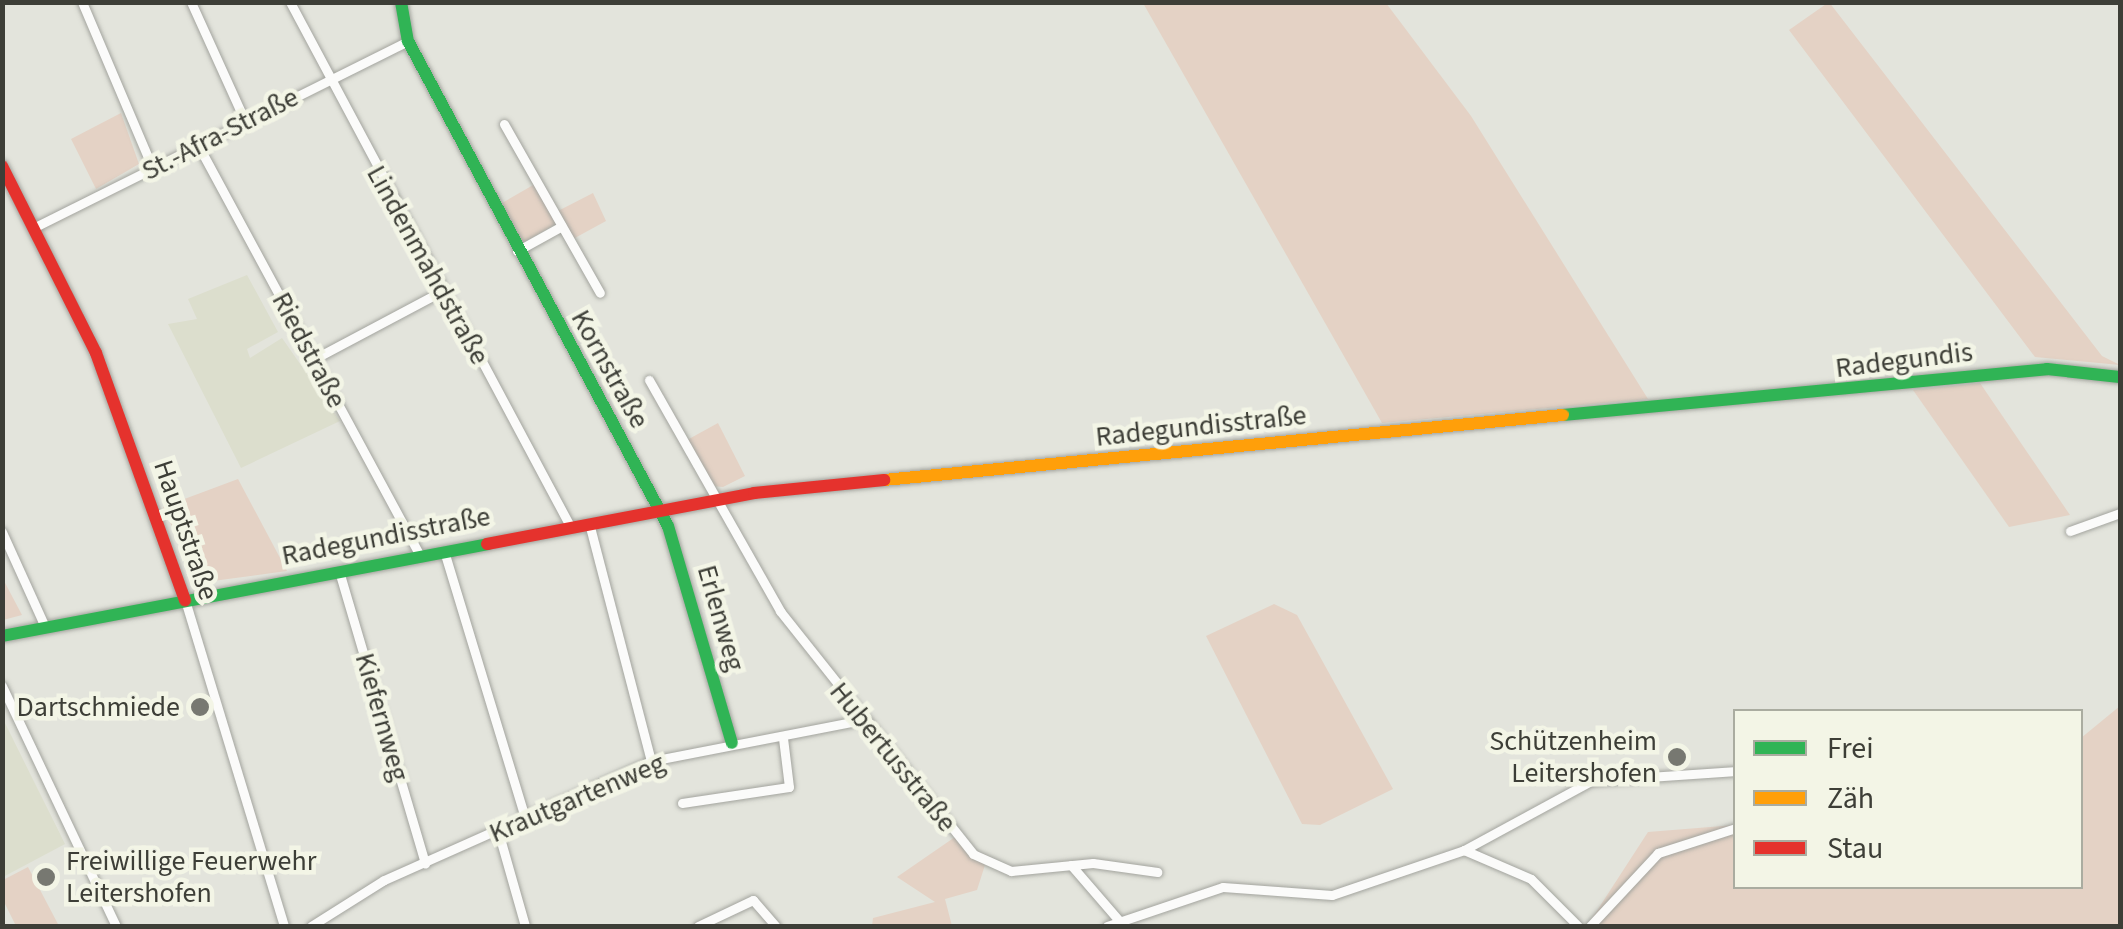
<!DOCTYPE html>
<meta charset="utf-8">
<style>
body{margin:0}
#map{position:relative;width:2123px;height:929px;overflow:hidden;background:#e3e4dc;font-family:"Source Sans 3",sans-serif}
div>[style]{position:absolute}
.built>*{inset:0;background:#dcdecd}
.green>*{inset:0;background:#e4d2c5}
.roads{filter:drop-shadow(0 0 2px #a3a49e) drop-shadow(0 0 2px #a3a49e)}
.street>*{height:9px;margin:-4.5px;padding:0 4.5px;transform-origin:4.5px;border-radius:4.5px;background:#fbfbfa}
.fast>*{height:12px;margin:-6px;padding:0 6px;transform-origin:6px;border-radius:6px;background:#30b455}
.slow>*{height:12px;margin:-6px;padding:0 6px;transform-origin:6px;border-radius:6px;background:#ff9f0a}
.jam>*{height:12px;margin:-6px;padding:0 6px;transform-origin:6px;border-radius:6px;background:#e5322d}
.dots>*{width:28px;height:28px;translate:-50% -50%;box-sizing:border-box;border:5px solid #f3f5e6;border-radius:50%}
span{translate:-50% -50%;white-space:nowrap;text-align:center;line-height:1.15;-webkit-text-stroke:9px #f3f5e6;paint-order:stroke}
.street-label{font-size:28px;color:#3d3e37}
.poi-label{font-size:28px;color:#3d3e37}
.right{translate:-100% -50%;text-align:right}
.left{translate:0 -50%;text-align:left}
.frame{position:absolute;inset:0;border:5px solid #3d3e37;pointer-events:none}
.legend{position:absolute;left:1733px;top:709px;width:350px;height:180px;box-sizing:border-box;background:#f3f5e6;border:2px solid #aaaca0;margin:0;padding:12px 18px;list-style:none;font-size:30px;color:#3d3e37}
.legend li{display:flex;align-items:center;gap:20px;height:50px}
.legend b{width:50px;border:2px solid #aaaca0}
</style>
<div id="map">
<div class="built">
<i style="clip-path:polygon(247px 275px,278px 332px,247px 349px,250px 358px,282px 338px,340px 421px,241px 468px,168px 324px,197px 319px,188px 299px)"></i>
<i style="clip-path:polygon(2px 717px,65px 844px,3px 877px,2px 877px)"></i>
</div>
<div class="green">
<i style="clip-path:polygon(1829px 2px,2102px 356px,2120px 365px,2035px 357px,1789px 30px)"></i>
<i style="clip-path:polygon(1143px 3px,1386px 3px,1471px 116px,1648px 399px,1382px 423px)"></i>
<i style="clip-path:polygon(121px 113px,139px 164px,96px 189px,71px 139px)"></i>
<i style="clip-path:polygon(535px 184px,556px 224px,517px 246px,495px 207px)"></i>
<i style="clip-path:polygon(593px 193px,606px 221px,573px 239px,558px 211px)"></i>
<i style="clip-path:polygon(1980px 383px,2070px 515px,2009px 527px,1913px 390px)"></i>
<i style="clip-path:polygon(718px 423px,745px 476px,723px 487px,713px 486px,687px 440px)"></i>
<i style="clip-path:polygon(238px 479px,287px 571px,198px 583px,163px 507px)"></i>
<i style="clip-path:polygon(3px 579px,22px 615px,3px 620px,2px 620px)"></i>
<i style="clip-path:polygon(1274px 604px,1297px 615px,1393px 789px,1320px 825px,1302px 824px,1206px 636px)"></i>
<i style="clip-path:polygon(2120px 706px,2120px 926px,1587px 926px,1648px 832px,1735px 825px,1736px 886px,2080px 886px,2081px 738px)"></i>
<i style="clip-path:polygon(955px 837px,985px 865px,977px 890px,945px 899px,952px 926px,872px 926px,873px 918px,935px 902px,897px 877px)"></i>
<i style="clip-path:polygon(28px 867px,59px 926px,16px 926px,3px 900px,3px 880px)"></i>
</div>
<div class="roads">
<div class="street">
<i style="left:82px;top:2px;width:181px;rotate:67deg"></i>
<i style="left:191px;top:2px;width:131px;rotate:65.6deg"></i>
<i style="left:290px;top:2px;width:594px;rotate:61.88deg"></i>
<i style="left:504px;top:124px;width:194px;rotate:60.4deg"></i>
<i style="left:198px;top:145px;width:467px;rotate:61.6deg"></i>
<i style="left:33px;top:228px;width:419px;rotate:-26.5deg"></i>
<i style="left:517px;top:251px;width:51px;rotate:-29.1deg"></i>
<i style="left:314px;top:359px;width:145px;rotate:-28deg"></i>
<i style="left:649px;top:380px;width:266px;rotate:60.4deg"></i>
<i style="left:780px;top:611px;width:310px;rotate:51.5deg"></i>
<i style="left:973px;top:854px;width:42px;rotate:24.1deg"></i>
<i style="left:1011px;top:871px;width:82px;rotate:-5.6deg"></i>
<i style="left:1093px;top:863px;width:65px;rotate:8deg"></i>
<i style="left:589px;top:523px;width:246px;rotate:75.4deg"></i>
<i style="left:2070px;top:531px;width:53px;rotate:-19.8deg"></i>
<i style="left:2px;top:532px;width:104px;rotate:65.6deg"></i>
<i style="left:444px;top:551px;width:279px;rotate:73.1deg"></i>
<i style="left:339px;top:571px;width:305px;rotate:73.6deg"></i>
<i style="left:185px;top:600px;width:341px;rotate:73.1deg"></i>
<i style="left:2px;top:686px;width:266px;rotate:64.6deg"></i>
<i style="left:682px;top:803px;width:108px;rotate:-8.5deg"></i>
<i style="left:789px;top:787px;width:49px;rotate:-97deg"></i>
<i style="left:498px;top:831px;width:99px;rotate:74.1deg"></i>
<i style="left:1464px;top:850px;width:145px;rotate:-28.5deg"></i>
<i style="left:1591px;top:781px;width:145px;rotate:-3.9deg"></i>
<i style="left:1071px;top:865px;width:78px;rotate:49.2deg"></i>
<i style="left:311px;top:926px;width:86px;rotate:-32.2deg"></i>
<i style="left:384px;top:880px;width:292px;rotate:-24deg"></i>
<i style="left:651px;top:761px;width:215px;rotate:-11deg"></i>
<i style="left:698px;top:926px;width:61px;rotate:-25.3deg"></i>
<i style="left:753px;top:900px;width:35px;rotate:49deg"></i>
<i style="left:1107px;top:926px;width:122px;rotate:-18.6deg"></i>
<i style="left:1223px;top:887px;width:109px;rotate:4.2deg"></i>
<i style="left:1332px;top:895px;width:139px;rotate:-18.8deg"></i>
<i style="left:1464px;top:850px;width:73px;rotate:23.4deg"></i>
<i style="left:1531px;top:879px;width:66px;rotate:45deg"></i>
<i style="left:1590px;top:926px;width:100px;rotate:-47deg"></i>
<i style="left:1658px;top:853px;width:82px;rotate:-17.8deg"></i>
</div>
<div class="fast">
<i style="left:401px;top:2px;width:40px;rotate:80deg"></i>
<i style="left:408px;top:41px;width:550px;rotate:61.81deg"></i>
<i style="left:668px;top:526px;width:226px;rotate:73.6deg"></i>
<i style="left:1563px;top:415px;width:486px;rotate:-5.4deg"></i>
<i style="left:2047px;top:369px;width:73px;rotate:6.3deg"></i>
<i style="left:2px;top:636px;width:494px;rotate:-10.7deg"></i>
</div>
<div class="slow">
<i style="left:884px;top:480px;width:682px;rotate:-5.47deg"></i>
</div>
<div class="jam">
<i style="left:2px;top:166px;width:209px;rotate:63.3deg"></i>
<i style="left:96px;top:353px;width:263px;rotate:70.2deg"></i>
<i style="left:487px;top:544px;width:272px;rotate:-10.8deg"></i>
<i style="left:754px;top:493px;width:131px;rotate:-5.7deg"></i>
</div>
</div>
<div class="dots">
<i style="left:200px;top:707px;background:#777871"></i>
<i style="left:1677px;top:757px;background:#777871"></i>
<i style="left:46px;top:877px;background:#777871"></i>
</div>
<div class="street-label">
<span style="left:220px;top:134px;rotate:-27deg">St.-Afra-Straße</span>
<span style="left:428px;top:265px;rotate:61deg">Lindenmahdstraße</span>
<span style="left:309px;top:350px;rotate:62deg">Riedstraße</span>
<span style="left:1904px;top:360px;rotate:-7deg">Radegundis</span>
<span style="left:610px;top:369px;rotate:61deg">Kornstraße</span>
<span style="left:1201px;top:426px;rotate:-6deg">Radegundisstraße</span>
<span style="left:186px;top:530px;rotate:71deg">Hauptstraße</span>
<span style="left:386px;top:536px;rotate:-11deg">Radegundisstraße</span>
<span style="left:721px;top:618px;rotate:74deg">Erlenweg</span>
<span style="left:382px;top:717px;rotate:74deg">Kiefernweg</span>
<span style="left:893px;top:757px;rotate:51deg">Hubertusstraße</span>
<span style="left:577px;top:798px;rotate:-23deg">Krautgartenweg</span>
</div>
<div class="poi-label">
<span class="right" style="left:180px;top:707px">Dartschmiede</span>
<span class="right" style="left:1657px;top:757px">Schützenheim<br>Leitershofen</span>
<span class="left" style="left:66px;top:877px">Freiwillige Feuerwehr<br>Leitershofen</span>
</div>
<div class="frame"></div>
<ul class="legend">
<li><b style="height:12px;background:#30b455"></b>Frei</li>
<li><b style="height:12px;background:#ff9f0a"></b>Zäh</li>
<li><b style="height:12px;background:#e5322d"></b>Stau</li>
</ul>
</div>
